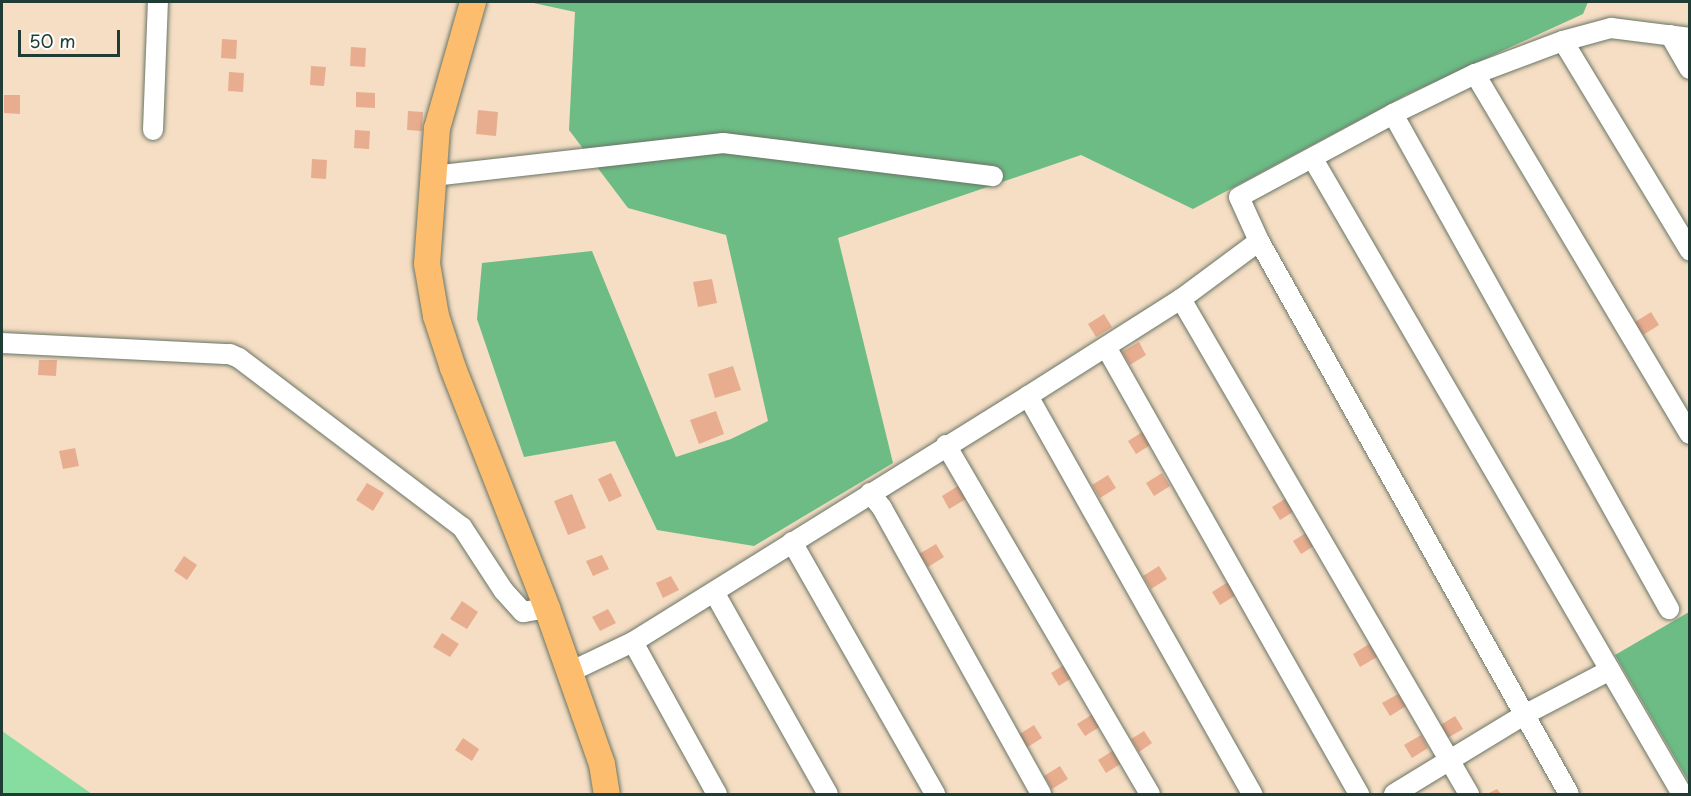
<!DOCTYPE html>
<style>
body{margin:0}
#map{position:relative;width:1691px;height:796px;overflow:hidden;background:#f5dec4;font-family:"Playpen Sans",sans-serif}
div>[style]{position:absolute}
.green>*{inset:0;background:#87dda0}
.forest>*{inset:0;background:#6dbc86}
.building>*{inset:0;background:#e8ad8e}
.roads{filter:drop-shadow(0 0 2px #6a7566) drop-shadow(0 0 2px #6a7566)}
.minor>*{height:20px;margin:-10px;padding:0 10px;transform-origin:10px;border-radius:10px;background:#fff}
.major>*{height:26px;margin:-13px;padding:0 13px;transform-origin:13px;border-radius:13px;background:#fcbd6f}
span{translate:-50% -50%;white-space:nowrap;text-align:center;line-height:1.15;-webkit-text-stroke:6px #fff;paint-order:stroke}
.frame{position:absolute;inset:0;border:3px solid #1f3d34;pointer-events:none}
.scale{position:absolute;left:18px;top:30px;width:102px;height:27px;box-sizing:border-box;border:3px solid #1f3d34;border-top:0;padding-left:8px;font-size:18px;line-height:21px;white-space:nowrap;color:#1f3d34;-webkit-text-stroke:4px #fff;paint-order:stroke}
</style>
<div id="map">
<div class="green">
<i style="clip-path:polygon(2px 731px,92px 794px,2px 794px)"></i>
</div>
<div class="forest">
<i style="clip-path:polygon(529px 2px,1588px 2px,1583px 14px,1406px 95px,1193px 209px,1081px 155px,838px 238px,893px 463px,754px 546px,657px 530px,615px 441px,524px 457px,477px 319px,482px 263px,592px 251px,676px 457px,731px 439px,768px 421px,726px 235px,628px 208px,569px 130px,575px 12px)"></i>
<i style="clip-path:polygon(1689px 612px,1689px 782px,1615px 655px)"></i>
</div>
<div class="building">
<i style="clip-path:polygon(222px 39px,237px 40px,236px 59px,221px 58px)"></i>
<i style="clip-path:polygon(351px 47px,366px 48px,365px 67px,350px 66px)"></i>
<i style="clip-path:polygon(311px 66px,326px 67px,324px 86px,310px 85px)"></i>
<i style="clip-path:polygon(229px 72px,244px 73px,243px 92px,228px 91px)"></i>
<i style="clip-path:polygon(356px 92px,375px 93px,375px 108px,356px 107px)"></i>
<i style="clip-path:polygon(4px 95px,20px 95px,20px 114px,4px 113px)"></i>
<i style="clip-path:polygon(478px 110px,498px 112px,496px 136px,476px 134px)"></i>
<i style="clip-path:polygon(408px 111px,423px 112px,422px 131px,407px 130px)"></i>
<i style="clip-path:polygon(355px 130px,370px 131px,369px 149px,354px 148px)"></i>
<i style="clip-path:polygon(312px 159px,327px 160px,326px 179px,311px 178px)"></i>
<i style="clip-path:polygon(712px 279px,717px 303px,698px 307px,693px 282px)"></i>
<i style="clip-path:polygon(1651px 312px,1659px 325px,1643px 335px,1635px 322px)"></i>
<i style="clip-path:polygon(1104px 314px,1112px 327px,1096px 337px,1088px 324px)"></i>
<i style="clip-path:polygon(1139px 342px,1146px 355px,1130px 365px,1122px 352px)"></i>
<i style="clip-path:polygon(39px 360px,57px 360px,56px 376px,38px 375px)"></i>
<i style="clip-path:polygon(733px 366px,741px 390px,715px 398px,708px 374px)"></i>
<i style="clip-path:polygon(716px 411px,724px 434px,699px 444px,690px 420px)"></i>
<i style="clip-path:polygon(1144px 431px,1152px 444px,1136px 454px,1128px 441px)"></i>
<i style="clip-path:polygon(75px 448px,79px 466px,63px 469px,59px 451px)"></i>
<i style="clip-path:polygon(611px 473px,622px 496px,609px 502px,598px 479px)"></i>
<i style="clip-path:polygon(1162px 473px,1170px 486px,1154px 496px,1146px 483px)"></i>
<i style="clip-path:polygon(1108px 475px,1116px 488px,1100px 498px,1092px 485px)"></i>
<i style="clip-path:polygon(367px 483px,384px 493px,373px 511px,356px 500px)"></i>
<i style="clip-path:polygon(958px 486px,966px 499px,949px 509px,942px 496px)"></i>
<i style="clip-path:polygon(572px 494px,586px 528px,568px 535px,554px 501px)"></i>
<i style="clip-path:polygon(1288px 497px,1296px 510px,1280px 520px,1272px 507px)"></i>
<i style="clip-path:polygon(1309px 531px,1317px 544px,1301px 554px,1293px 541px)"></i>
<i style="clip-path:polygon(936px 544px,944px 557px,928px 567px,919px 554px)"></i>
<i style="clip-path:polygon(602px 555px,609px 569px,593px 576px,586px 561px)"></i>
<i style="clip-path:polygon(184px 556px,197px 565px,187px 580px,174px 571px)"></i>
<i style="clip-path:polygon(1159px 566px,1167px 579px,1151px 589px,1143px 576px)"></i>
<i style="clip-path:polygon(671px 576px,679px 590px,663px 598px,656px 583px)"></i>
<i style="clip-path:polygon(1228px 582px,1236px 595px,1220px 605px,1212px 592px)"></i>
<i style="clip-path:polygon(462px 601px,478px 612px,467px 629px,450px 619px)"></i>
<i style="clip-path:polygon(608px 609px,616px 623px,600px 631px,592px 617px)"></i>
<i style="clip-path:polygon(442px 633px,459px 644px,450px 657px,433px 647px)"></i>
<i style="clip-path:polygon(1369px 644px,1377px 657px,1360px 667px,1353px 654px)"></i>
<i style="clip-path:polygon(1067px 663px,1075px 676px,1059px 686px,1051px 673px)"></i>
<i style="clip-path:polygon(1398px 694px,1406px 706px,1390px 716px,1382px 703px)"></i>
<i style="clip-path:polygon(1093px 714px,1101px 726px,1085px 736px,1077px 724px)"></i>
<i style="clip-path:polygon(1455px 716px,1463px 729px,1446px 739px,1439px 726px)"></i>
<i style="clip-path:polygon(1034px 725px,1042px 738px,1026px 748px,1018px 735px)"></i>
<i style="clip-path:polygon(1144px 731px,1152px 743px,1139px 752px,1131px 739px)"></i>
<i style="clip-path:polygon(1421px 735px,1428px 748px,1412px 758px,1404px 745px)"></i>
<i style="clip-path:polygon(463px 738px,479px 749px,472px 761px,455px 750px)"></i>
<i style="clip-path:polygon(1114px 750px,1122px 763px,1106px 773px,1098px 760px)"></i>
<i style="clip-path:polygon(1060px 766px,1068px 779px,1052px 789px,1044px 776px)"></i>
<i style="clip-path:polygon(1497px 789px,1501px 794px,1487px 794px)"></i>
</div>
<div class="roads">
<div class="minor">
<i style="left:1670px;top:35px;width:39px;rotate:60deg"></i>
<i style="left:1563px;top:41px;width:245px;rotate:58.8deg"></i>
<i style="left:1475px;top:74px;width:419px;rotate:59.2deg"></i>
<i style="left:1393px;top:114px;width:567px;rotate:60.86deg"></i>
<i style="left:153px;top:130px;width:128px;rotate:-87.8deg"></i>
<i style="left:1313px;top:159px;width:734px;rotate:59.84deg"></i>
<i style="left:433px;top:176px;width:292px;rotate:-6.5deg"></i>
<i style="left:723px;top:143px;width:272px;rotate:7deg"></i>
<i style="left:1181px;top:299px;width:573px;rotate:59.81deg"></i>
<i style="left:2px;top:343px;width:228px;rotate:2.8deg"></i>
<i style="left:230px;top:354px;width:10px;rotate:24deg"></i>
<i style="left:239px;top:358px;width:280px;rotate:37.2deg"></i>
<i style="left:462px;top:527px;width:75px;rotate:56.9deg"></i>
<i style="left:503px;top:590px;width:30px;rotate:48deg"></i>
<i style="left:523px;top:612px;width:24px;rotate:-9deg"></i>
<i style="left:1106px;top:347px;width:514px;rotate:60.49deg"></i>
<i style="left:1028px;top:396px;width:457px;rotate:60.6deg"></i>
<i style="left:946px;top:445px;width:404px;rotate:59.7deg"></i>
<i style="left:870px;top:493px;width:19px;rotate:51deg"></i>
<i style="left:882px;top:508px;width:327px;rotate:60.9deg"></i>
<i style="left:792px;top:542px;width:290px;rotate:60.4deg"></i>
<i style="left:714px;top:592px;width:232px;rotate:60.6deg"></i>
<i style="left:633px;top:642px;width:174px;rotate:61.1deg"></i>
<i style="left:570px;top:672px;width:70px;rotate:-25.5deg"></i>
<i style="left:633px;top:642px;width:465px;rotate:-31.9deg"></i>
<i style="left:1028px;top:396px;width:181px;rotate:-32.4deg"></i>
<i style="left:1181px;top:299px;width:97px;rotate:-36.6deg"></i>
<i style="left:1394px;top:794px;width:152px;rotate:-31.3deg"></i>
<i style="left:1524px;top:715px;width:97px;rotate:-27.6deg"></i>
<i style="left:1569px;top:794px;width:634px;rotate:-119.27deg"></i>
<i style="left:1259px;top:241px;width:48px;rotate:-114.4deg"></i>
<i style="left:1239px;top:197px;width:175px;rotate:-28.3deg"></i>
<i style="left:1393px;top:114px;width:91px;rotate:-26deg"></i>
<i style="left:1475px;top:74px;width:94px;rotate:-20.6deg"></i>
<i style="left:1563px;top:41px;width:50px;rotate:-15.2deg"></i>
<i style="left:1611px;top:28px;width:80px;rotate:7.2deg"></i>
</div>
<div class="major">
<i style="left:473px;top:2px;width:131px;rotate:105.9deg"></i>
<i style="left:437px;top:128px;width:136px;rotate:94.2deg"></i>
<i style="left:427px;top:264px;width:53px;rotate:80.2deg"></i>
<i style="left:436px;top:316px;width:55px;rotate:71.9deg"></i>
<i style="left:453px;top:368px;width:258px;rotate:68.6deg"></i>
<i style="left:547px;top:608px;width:165px;rotate:70.6deg"></i>
<i style="left:602px;top:764px;width:30px;rotate:81deg"></i>
</div>
</div>
<div class="frame"></div>
<div class="scale">50 m</div>
</div>
